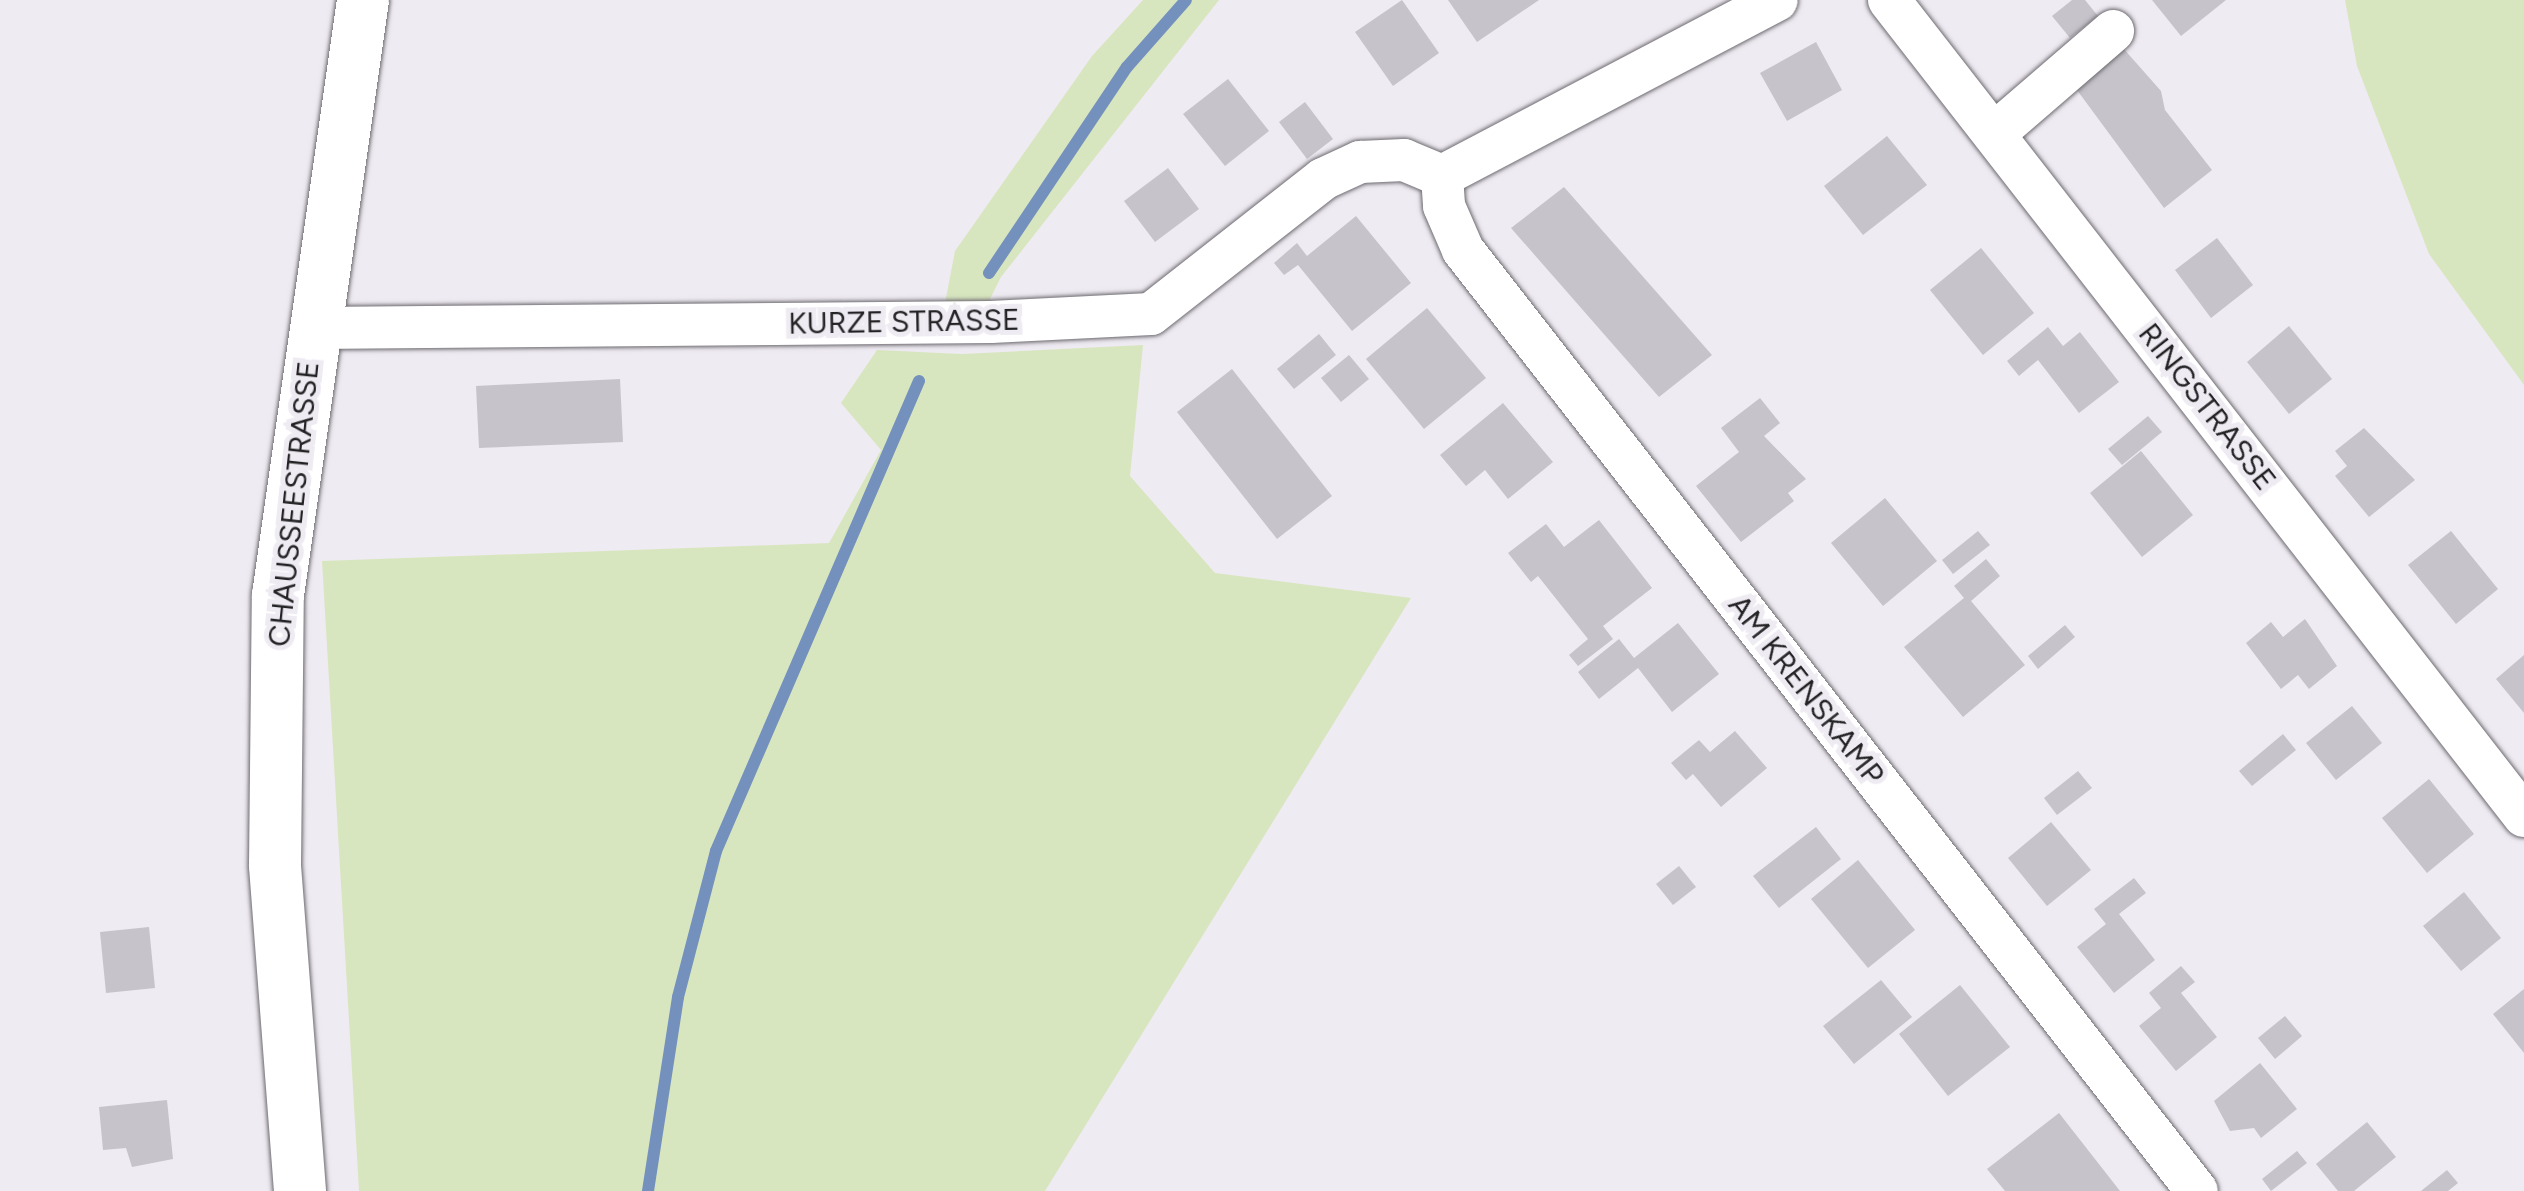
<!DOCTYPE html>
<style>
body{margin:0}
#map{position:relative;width:2524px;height:1191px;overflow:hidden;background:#efebf2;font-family:Figtree,sans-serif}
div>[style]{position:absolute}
.green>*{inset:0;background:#d8e6bf}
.stream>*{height:12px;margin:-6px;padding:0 6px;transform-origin:6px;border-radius:6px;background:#7490bd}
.building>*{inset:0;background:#c6c3ca}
.roads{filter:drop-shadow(0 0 2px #6d6a70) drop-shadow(0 0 2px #6d6a70)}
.minor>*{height:42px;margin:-21px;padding:0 21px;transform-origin:21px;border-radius:21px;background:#fff}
.major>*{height:52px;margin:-26px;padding:0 26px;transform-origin:26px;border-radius:26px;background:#fff}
span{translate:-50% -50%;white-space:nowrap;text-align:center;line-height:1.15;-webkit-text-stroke:10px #efebf2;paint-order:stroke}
.street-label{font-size:30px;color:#232224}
</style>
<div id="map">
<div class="green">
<i style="clip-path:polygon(1143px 0,1219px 0,1001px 277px,987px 305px,945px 303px,955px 251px,1092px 56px)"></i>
<i style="clip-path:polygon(2345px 0,2524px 0,2524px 385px,2429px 254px,2357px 66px)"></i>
<i style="clip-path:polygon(1143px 345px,1130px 476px,1215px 573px,1411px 598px,1045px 1191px,359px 1191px,322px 561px,829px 543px,881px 450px,841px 403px,877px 350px,962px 354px)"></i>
</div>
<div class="stream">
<i style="left:989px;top:273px;width:248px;rotate:-56.2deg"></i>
<i style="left:1127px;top:67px;width:89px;rotate:-48.6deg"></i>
<i style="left:648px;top:1191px;width:196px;rotate:-81.2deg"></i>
<i style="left:678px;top:997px;width:151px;rotate:-75.4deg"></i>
<i style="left:716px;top:851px;width:512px;rotate:-66.64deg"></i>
</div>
<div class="building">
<i style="clip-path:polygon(1402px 0,1439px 53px,1393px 86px,1355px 32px)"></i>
<i style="clip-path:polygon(1448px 0,1539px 0,1477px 42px)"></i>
<i style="clip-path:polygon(2072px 0,2085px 0,2098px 16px,2070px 38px,2052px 16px)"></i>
<i style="clip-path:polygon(2152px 0,2226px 0,2181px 36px)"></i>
<i style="clip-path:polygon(1816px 42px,1842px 90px,1787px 121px,1760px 73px)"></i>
<i style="clip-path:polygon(2123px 48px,2161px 91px,2165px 110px,2212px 170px,2164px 208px,2074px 86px)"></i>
<i style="clip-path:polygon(1228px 79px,1269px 131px,1225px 166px,1183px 114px)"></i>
<i style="clip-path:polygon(1305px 102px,1333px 139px,1307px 159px,1279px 122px)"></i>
<i style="clip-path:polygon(1887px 136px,1927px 185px,1863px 235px,1824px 186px)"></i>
<i style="clip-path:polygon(1168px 168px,1199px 209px,1155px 242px,1124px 201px)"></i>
<i style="clip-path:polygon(1564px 187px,1712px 355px,1659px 397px,1511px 228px)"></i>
<i style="clip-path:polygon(1356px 216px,1411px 283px,1352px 331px,1298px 265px,1284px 275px,1274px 263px,1297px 243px,1307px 256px)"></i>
<i style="clip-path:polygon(2217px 238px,2253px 285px,2211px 318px,2175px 270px)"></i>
<i style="clip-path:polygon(1981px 248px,2034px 313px,1983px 355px,1930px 290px)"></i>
<i style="clip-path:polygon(1427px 308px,1486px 378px,1424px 429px,1366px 359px)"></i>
<i style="clip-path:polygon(2289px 326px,2332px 379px,2289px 414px,2247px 362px)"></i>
<i style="clip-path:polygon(2048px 327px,2063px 346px,2080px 332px,2119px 382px,2079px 413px,2038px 360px,2019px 376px,2007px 361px)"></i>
<i style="clip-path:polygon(1319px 334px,1336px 355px,1294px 389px,1277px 369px)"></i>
<i style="clip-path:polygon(1349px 355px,1369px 379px,1341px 402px,1321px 378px)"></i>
<i style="clip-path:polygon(1232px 369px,1332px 496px,1277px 539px,1177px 412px)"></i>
<i style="clip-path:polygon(620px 379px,623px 442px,479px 448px,476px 386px)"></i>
<i style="clip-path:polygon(1760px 398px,1780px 423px,1764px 436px,1806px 479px,1788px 493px,1794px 501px,1741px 542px,1696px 486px,1739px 452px,1721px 428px)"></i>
<i style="clip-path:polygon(1503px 403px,1553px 462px,1508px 499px,1485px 470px,1466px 486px,1440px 455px)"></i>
<i style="clip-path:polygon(2148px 416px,2162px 432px,2122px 465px,2108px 449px)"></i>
<i style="clip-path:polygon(2364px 428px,2415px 480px,2369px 517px,2335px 476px,2347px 466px,2335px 451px)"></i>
<i style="clip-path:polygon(2141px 451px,2193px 515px,2142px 557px,2090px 493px)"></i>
<i style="clip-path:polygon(1885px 498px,1937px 561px,1883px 606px,1831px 543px)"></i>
<i style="clip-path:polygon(1599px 520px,1652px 588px,1603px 626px,1613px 639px,1578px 666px,1569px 655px,1588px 639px,1538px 576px,1531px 582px,1508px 553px,1546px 524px,1564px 547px)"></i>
<i style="clip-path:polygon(1978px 531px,1990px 545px,1953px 574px,1942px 560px)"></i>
<i style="clip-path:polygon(2451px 531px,2498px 589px,2456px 624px,2408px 565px)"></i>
<i style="clip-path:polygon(1986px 559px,2000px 576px,1971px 601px,2025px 665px,1963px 717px,1904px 647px,1964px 598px,1954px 586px)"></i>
<i style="clip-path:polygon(2305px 619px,2337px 666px,2309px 689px,2298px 675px,2281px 689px,2246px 643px,2271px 622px,2283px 637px)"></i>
<i style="clip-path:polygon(1678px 623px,1719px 674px,1672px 712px,1638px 668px,1599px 699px,1578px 672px,1619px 639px,1634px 658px)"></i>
<i style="clip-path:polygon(2065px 625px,2075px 637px,2038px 669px,2028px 656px)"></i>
<i style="clip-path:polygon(2524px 655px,2524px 713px,2496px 679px)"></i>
<i style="clip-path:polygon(2352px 706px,2382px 743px,2336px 780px,2306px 743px)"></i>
<i style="clip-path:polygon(1735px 731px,1767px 768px,1721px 807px,1693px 774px,1686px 780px,1671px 763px,1699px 740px,1710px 752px)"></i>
<i style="clip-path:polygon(2283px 734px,2296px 750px,2252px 786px,2239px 771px)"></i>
<i style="clip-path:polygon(2078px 771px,2092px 788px,2057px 815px,2044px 798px)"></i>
<i style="clip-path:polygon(2429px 779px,2474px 834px,2427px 873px,2382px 818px)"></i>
<i style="clip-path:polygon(2051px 822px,2091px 870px,2047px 906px,2008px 858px)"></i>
<i style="clip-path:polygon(1816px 827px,1841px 859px,1779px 908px,1753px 876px)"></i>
<i style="clip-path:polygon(1858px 860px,1915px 930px,1868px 968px,1811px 899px)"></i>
<i style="clip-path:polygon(1679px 866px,1696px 887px,1673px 905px,1656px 884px)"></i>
<i style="clip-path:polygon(2134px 878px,2146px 893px,2119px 914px,2155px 960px,2114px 993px,2077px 947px,2106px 924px,2094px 909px)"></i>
<i style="clip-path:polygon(2464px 892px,2501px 938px,2461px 971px,2423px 926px)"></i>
<i style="clip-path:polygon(149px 927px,155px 988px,106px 993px,100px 932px)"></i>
<i style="clip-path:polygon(2181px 966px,2195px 982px,2181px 993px,2217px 1037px,2176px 1071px,2139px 1026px,2161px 1008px,2149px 993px)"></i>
<i style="clip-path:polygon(1881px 980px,1912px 1017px,1854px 1064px,1823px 1026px)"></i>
<i style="clip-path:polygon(1960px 985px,2010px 1047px,1948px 1096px,1899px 1034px)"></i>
<i style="clip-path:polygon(2524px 989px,2524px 1053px,2493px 1014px)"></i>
<i style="clip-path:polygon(2285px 1016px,2302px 1036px,2275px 1059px,2258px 1038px)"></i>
<i style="clip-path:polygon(2260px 1063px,2297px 1109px,2261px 1138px,2254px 1128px,2230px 1131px,2214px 1101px)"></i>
<i style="clip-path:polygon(167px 1100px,173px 1159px,132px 1167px,126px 1148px,103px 1150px,99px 1107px)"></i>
<i style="clip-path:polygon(2059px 1113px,2120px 1191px,2005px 1191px,1987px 1169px)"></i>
<i style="clip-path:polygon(2367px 1122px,2396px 1157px,2354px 1191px,2338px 1191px,2316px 1164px)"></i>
<i style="clip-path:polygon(2297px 1151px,2307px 1163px,2271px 1191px,2262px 1179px)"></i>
<i style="clip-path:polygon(2447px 1170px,2458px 1183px,2448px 1191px,2421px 1191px)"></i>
</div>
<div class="roads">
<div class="minor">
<i style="left:1889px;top:0;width:1034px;rotate:52.11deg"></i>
<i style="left:1995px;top:133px;width:156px;rotate:-40.8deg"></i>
<i style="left:1442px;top:176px;width:30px;rotate:86deg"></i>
<i style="left:1444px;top:206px;width:48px;rotate:66.6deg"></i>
<i style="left:1463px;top:250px;width:1193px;rotate:52.05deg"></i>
<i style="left:1442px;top:176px;width:378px;rotate:-27.7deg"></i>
<i style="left:313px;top:328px;width:678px;rotate:-0.51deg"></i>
<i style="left:991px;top:322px;width:160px;rotate:-2.9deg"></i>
<i style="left:1151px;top:314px;width:219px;rotate:-38.1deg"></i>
<i style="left:1323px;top:179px;width:41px;rotate:-24.7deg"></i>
<i style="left:1360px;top:162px;width:44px;rotate:-2.6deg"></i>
<i style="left:1404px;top:160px;width:41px;rotate:22.8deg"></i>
</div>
<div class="major">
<i style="left:300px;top:1191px;width:327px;rotate:-94.4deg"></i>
<i style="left:275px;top:865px;width:270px;rotate:-89.4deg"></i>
<i style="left:278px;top:595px;width:601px;rotate:-81.87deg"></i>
</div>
</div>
<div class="street-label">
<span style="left:904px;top:322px;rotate:-1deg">KURZE STRASSE</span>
<span style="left:2207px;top:407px;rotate:52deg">RINGSTRASSE</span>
<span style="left:294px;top:504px;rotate:-84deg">CHAUSSEESTRASSE</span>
<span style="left:1806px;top:690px;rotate:52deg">AM KRENSKAMP</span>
</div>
</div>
